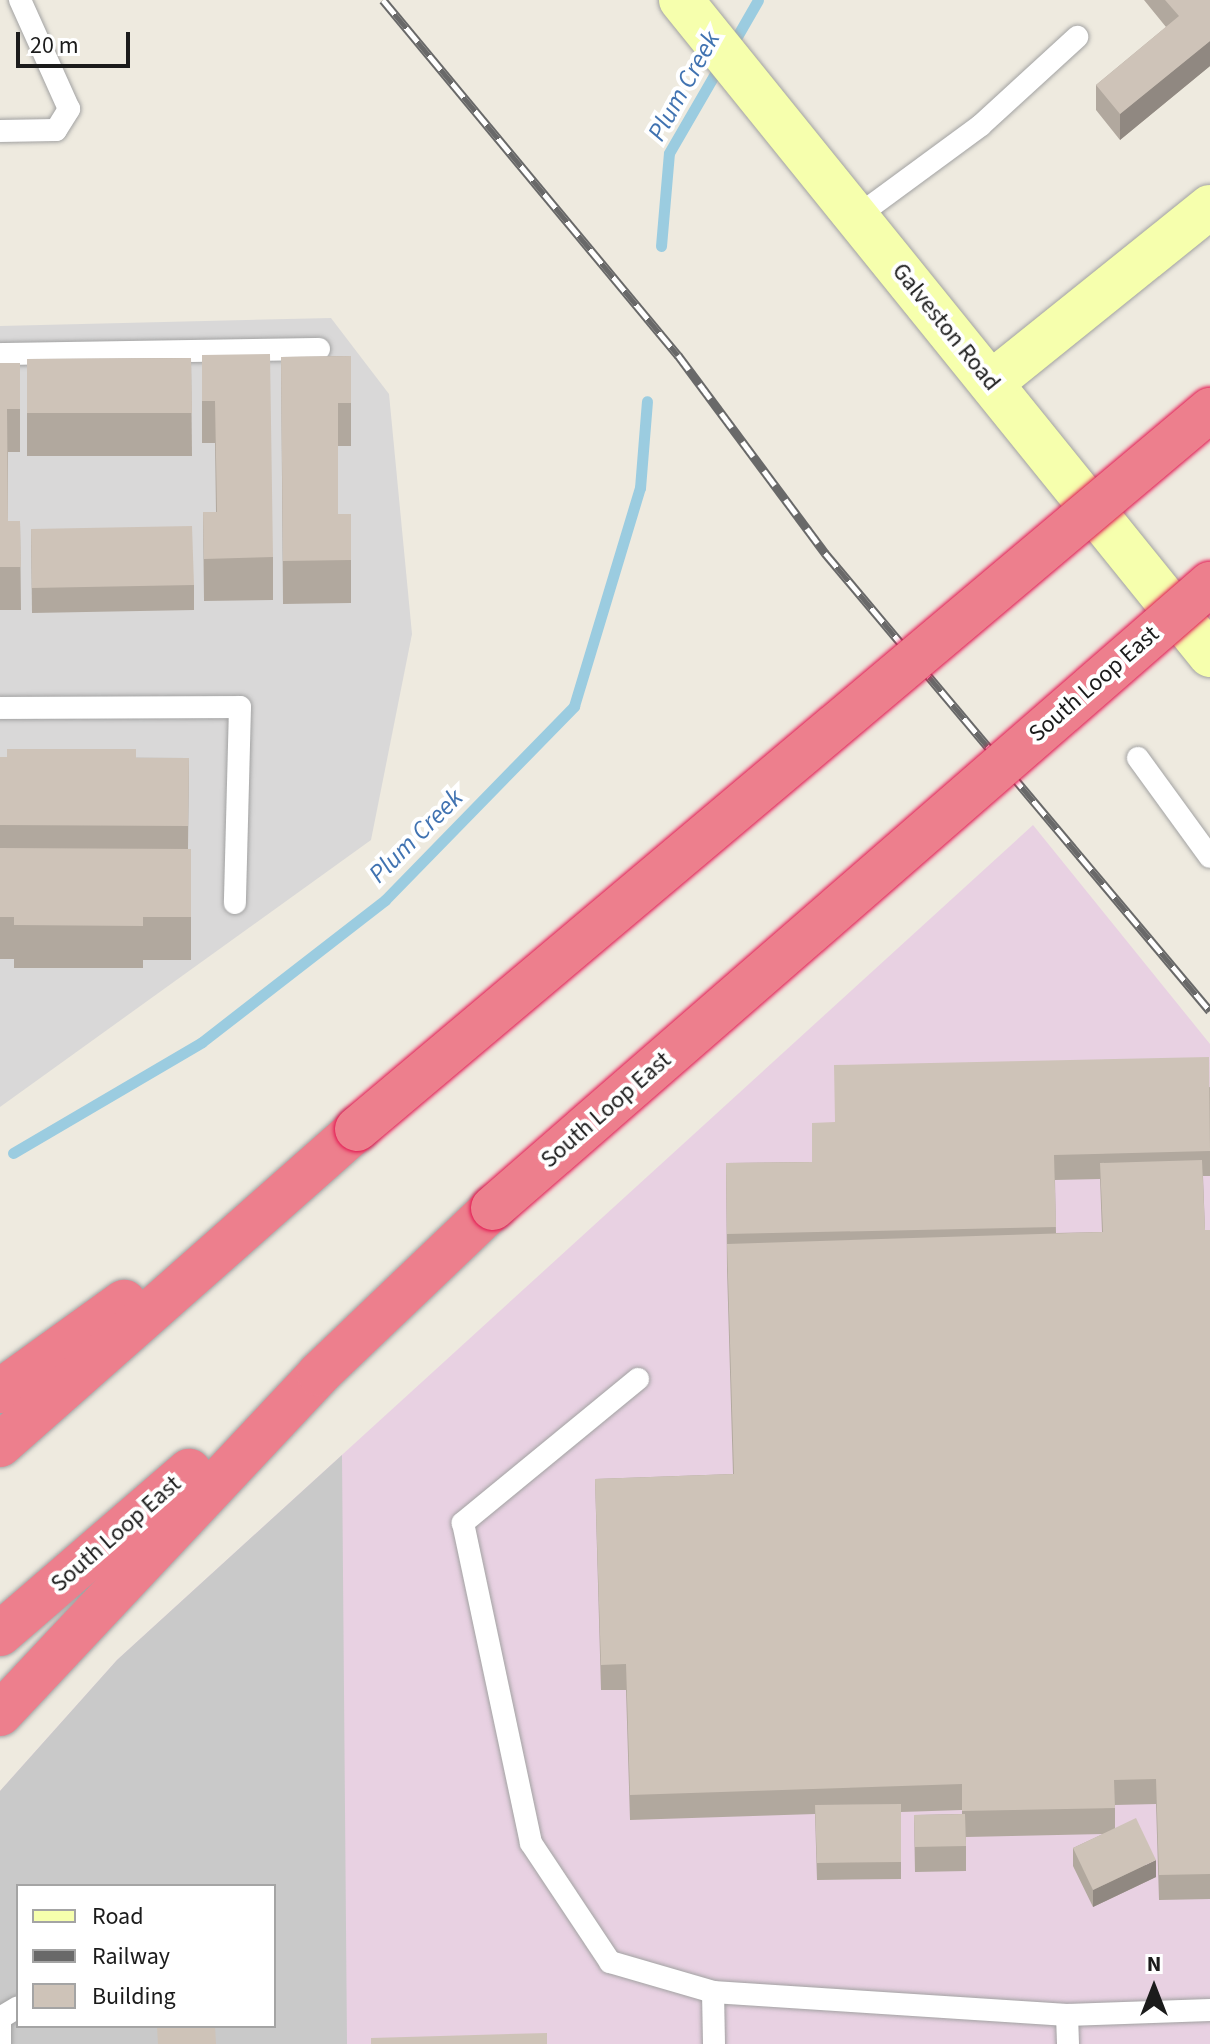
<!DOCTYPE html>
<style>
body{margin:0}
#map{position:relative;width:1210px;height:2044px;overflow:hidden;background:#eeeadf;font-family:"Source Sans 3",sans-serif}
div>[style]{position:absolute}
.residential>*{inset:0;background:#d9d8d8}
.industrial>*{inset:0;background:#e8d1e2}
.religious>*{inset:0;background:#c9c9c9}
.stream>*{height:11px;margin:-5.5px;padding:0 5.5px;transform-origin:5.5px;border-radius:5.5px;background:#9bcce0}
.roads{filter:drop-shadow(0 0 2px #a2a2a2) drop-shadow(0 0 2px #a2a2a2)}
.service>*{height:22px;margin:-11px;padding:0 11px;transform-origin:11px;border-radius:11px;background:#fff}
.secondary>*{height:44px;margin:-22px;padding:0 22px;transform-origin:22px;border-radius:22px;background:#f6ffad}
.motorway>*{height:44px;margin:-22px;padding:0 22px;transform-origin:22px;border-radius:22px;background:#ed7f8d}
.rail>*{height:9px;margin-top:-4.5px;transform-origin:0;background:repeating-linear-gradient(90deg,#fff 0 18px,#696969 0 36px);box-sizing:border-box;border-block:2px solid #696969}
.bridges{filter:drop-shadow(0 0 2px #e31550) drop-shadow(0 0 2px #e31550)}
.motorway-bridge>*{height:44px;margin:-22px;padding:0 22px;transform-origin:22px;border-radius:22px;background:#ed7f8d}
.wall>*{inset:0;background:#b1a89e}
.shaded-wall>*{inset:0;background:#908881}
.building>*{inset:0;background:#cec3b8}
span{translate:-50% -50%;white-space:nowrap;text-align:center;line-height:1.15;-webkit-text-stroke:8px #fff;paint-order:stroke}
.street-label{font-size:24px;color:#1b1b1b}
.water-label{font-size:26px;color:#4173b1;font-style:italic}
.legend{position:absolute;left:16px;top:1884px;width:260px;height:144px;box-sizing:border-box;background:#fff;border:2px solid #a4a4a4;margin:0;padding:10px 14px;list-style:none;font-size:24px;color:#1b1b1b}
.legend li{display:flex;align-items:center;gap:16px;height:40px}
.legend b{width:40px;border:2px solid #a4a4a4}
.north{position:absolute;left:1114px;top:1948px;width:80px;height:80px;-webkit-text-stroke:6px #fff;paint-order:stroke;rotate:0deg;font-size:22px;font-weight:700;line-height:32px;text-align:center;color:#1b1b1b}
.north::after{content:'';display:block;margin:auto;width:28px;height:36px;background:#1b1b1b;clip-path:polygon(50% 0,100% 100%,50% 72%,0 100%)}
.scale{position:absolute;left:16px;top:32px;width:114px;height:36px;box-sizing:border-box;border:4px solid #1b1b1b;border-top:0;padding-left:10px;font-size:24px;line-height:28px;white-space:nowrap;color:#1b1b1b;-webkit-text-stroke:6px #fff;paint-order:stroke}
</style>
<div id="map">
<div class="residential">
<i style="clip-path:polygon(331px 318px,389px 394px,412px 634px,371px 840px,0 1107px,0 326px)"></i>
</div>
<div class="industrial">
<i style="clip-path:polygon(evenodd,1033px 825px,1210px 1044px,1210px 2044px,0 2044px,0 1791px,117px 1660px,1033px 825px,18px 1886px,274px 1886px,274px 2026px,18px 2026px,18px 1886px)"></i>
</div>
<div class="religious">
<i style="clip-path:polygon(evenodd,342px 1455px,347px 2044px,0 2044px,0 1791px,117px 1660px,342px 1455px,18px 1886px,274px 1886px,274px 2026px,18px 2026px,18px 1886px)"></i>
</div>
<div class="stream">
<i style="left:731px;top:47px;width:54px;rotate:-60.1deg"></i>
<i style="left:661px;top:246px;width:93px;rotate:-85.1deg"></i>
<i style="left:669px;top:153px;width:102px;rotate:-59.9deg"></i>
<i style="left:13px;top:1153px;width:219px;rotate:-30.4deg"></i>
<i style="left:202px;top:1042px;width:232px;rotate:-37.8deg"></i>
<i style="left:385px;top:900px;width:271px;rotate:-45.7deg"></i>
<i style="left:574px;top:706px;width:228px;rotate:-73.2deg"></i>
<i style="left:640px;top:488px;width:87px;rotate:-85.4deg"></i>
</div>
<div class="roads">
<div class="service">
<i style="left:0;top:131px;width:56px;rotate:-1deg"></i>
<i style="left:56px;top:130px;width:25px;rotate:-58deg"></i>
<i style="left:69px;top:109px;width:120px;rotate:-114.2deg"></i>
<i style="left:856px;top:217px;width:154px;rotate:-36.3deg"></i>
<i style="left:980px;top:126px;width:132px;rotate:-42.5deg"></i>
<i style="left:0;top:354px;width:319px;rotate:-0.9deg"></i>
<i style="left:0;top:708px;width:240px;rotate:-0.2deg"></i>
<i style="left:240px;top:707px;width:196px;rotate:91.5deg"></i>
<i style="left:1138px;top:758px;width:122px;rotate:54deg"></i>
<i style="left:638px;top:1379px;width:227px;rotate:140.6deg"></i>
<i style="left:463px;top:1523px;width:327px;rotate:78deg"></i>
<i style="left:531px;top:1843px;width:143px;rotate:56.4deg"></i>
<i style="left:610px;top:1962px;width:107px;rotate:16.2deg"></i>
<i style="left:713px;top:1992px;width:355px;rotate:3.7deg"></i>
<i style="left:1067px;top:2015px;width:143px;rotate:-2deg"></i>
<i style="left:713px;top:1992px;width:52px;rotate:88.9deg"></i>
<i style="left:1067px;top:2015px;width:29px;rotate:88deg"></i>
<i style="left:0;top:2018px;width:21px;rotate:-31deg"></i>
<i style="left:0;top:2023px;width:21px;rotate:90deg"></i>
</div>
<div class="secondary">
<i style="left:681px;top:0;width:842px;rotate:51.07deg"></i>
<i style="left:991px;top:383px;width:281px;rotate:-38.8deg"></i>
</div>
<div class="motorway">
<i style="left:0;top:1391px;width:153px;rotate:-35.7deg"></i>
<i style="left:0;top:1445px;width:477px;rotate:-41.5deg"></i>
<i style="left:0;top:1634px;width:250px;rotate:-40.8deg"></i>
<i style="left:0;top:1714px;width:466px;rotate:-46.8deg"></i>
<i style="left:319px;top:1374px;width:240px;rotate:-43.7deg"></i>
</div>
</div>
<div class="rail">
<i style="left:383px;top:0;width:462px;rotate:50.3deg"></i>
<i style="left:678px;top:355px;width:247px;rotate:53.4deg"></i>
<i style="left:825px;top:553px;width:598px;rotate:49.95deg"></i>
</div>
<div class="bridges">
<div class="motorway-bridge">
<i style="left:357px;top:1129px;width:1116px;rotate:-40.13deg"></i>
<i style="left:493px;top:1208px;width:951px;rotate:-41.03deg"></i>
</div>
</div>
<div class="wall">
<i style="clip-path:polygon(1144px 0,1210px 0,1210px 66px,1120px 140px,1096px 110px,1096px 85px,1166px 27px)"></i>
<i style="clip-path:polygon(202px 355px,273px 557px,273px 600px,204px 601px,203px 512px,216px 512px,215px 443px,202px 443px)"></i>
<i style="clip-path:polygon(351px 356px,351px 446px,338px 446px,338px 514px,351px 514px,351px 603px,283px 604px,281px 357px)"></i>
<i style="clip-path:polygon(191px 358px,192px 456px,27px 456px,27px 359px)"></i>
<i style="clip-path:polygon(0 363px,20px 363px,20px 452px,8px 452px,8px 521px,20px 521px,21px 610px,0 610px)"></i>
<i style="clip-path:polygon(31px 529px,194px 585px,194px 610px,32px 613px)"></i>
<i style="clip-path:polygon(0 757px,189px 758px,188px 849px,191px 849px,191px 960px,143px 960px,143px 968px,14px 968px,14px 959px,0 959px)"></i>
<i style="clip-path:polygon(evenodd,1210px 1087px,1210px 1176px,1203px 1176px,1205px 1230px,1210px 1230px,1210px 1899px,1159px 1900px,1156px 1804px,1115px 1805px,1115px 1828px,1156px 1877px,1093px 1907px,1073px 1866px,1073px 1848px,1103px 1834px,966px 1837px,966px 1871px,915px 1872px,914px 1815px,962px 1814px,962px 1810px,901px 1812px,901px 1879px,817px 1880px,815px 1814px,630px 1820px,626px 1690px,601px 1690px,595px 1479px,733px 1474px,727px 1269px,726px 1163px,812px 1162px,1210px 1087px,1100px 1179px,1102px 1232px,1056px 1233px,1055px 1180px,1100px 1179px)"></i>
</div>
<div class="shaded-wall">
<i style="clip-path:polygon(1210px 41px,1210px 66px,1120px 140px,1120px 114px)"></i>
<i style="clip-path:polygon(1156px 1860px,1156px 1877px,1093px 1907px,1093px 1890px)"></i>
</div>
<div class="building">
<i style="clip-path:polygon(1165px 0,1210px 0,1210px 41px,1120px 114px,1096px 85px,1179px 16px)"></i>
<i style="clip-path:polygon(270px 354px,273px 557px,204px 559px,203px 512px,217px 512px,215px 401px,202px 401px,202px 355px)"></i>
<i style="clip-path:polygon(351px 356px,351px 403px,338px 403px,338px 514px,351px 514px,351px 560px,283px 561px,281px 357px)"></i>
<i style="clip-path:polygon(191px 358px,192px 413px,27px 413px,27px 359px)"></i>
<i style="clip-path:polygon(0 363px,20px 363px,20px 409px,7px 409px,8px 521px,20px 521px,21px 567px,0 567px)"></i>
<i style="clip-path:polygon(192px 526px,194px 585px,32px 588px,31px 529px)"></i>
<i style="clip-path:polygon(7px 749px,136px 749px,136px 758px,189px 758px,188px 826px,0 825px,0 757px,7px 757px)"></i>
<i style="clip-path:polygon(0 848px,191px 849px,191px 917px,143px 917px,143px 926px,14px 925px,14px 917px,0 917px)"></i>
<i style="clip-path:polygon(1209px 1057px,1210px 1151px,1054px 1155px,1056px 1227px,727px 1234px,726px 1163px,812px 1162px,812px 1123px,835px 1122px,834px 1065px)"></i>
<i style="clip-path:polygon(1202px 1160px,1205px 1230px,1210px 1230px,1210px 1874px,1159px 1875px,1156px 1779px,1114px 1780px,1115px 1808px,962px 1811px,962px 1784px,630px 1795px,626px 1664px,601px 1665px,595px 1479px,734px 1474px,727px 1244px,1103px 1232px,1100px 1163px)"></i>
<i style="clip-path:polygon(901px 1804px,901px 1862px,817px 1863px,815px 1805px)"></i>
<i style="clip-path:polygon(965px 1814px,966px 1846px,915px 1847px,914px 1815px)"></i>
<i style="clip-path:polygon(1136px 1818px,1156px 1860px,1093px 1890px,1073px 1848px)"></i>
<i style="clip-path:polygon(157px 2026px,215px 2026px,216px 2044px,158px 2044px)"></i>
<i style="clip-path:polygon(547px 2033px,547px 2044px,371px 2044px,371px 2038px)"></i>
</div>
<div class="street-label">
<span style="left:946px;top:327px;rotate:51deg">Galveston Road</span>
<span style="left:1094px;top:684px;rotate:-41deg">South Loop East</span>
<span style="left:606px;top:1110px;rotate:-41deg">South Loop East</span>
<span style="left:116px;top:1534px;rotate:-41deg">South Loop East</span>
</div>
<div class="water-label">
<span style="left:684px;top:86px;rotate:-61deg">Plum Creek</span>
<span style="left:416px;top:836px;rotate:-45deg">Plum Creek</span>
</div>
<ul class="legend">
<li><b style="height:10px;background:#f6ffad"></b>Road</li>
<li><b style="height:10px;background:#696969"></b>Railway</li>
<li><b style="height:22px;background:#cec3b8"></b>Building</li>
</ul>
<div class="north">N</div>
<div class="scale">20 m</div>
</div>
